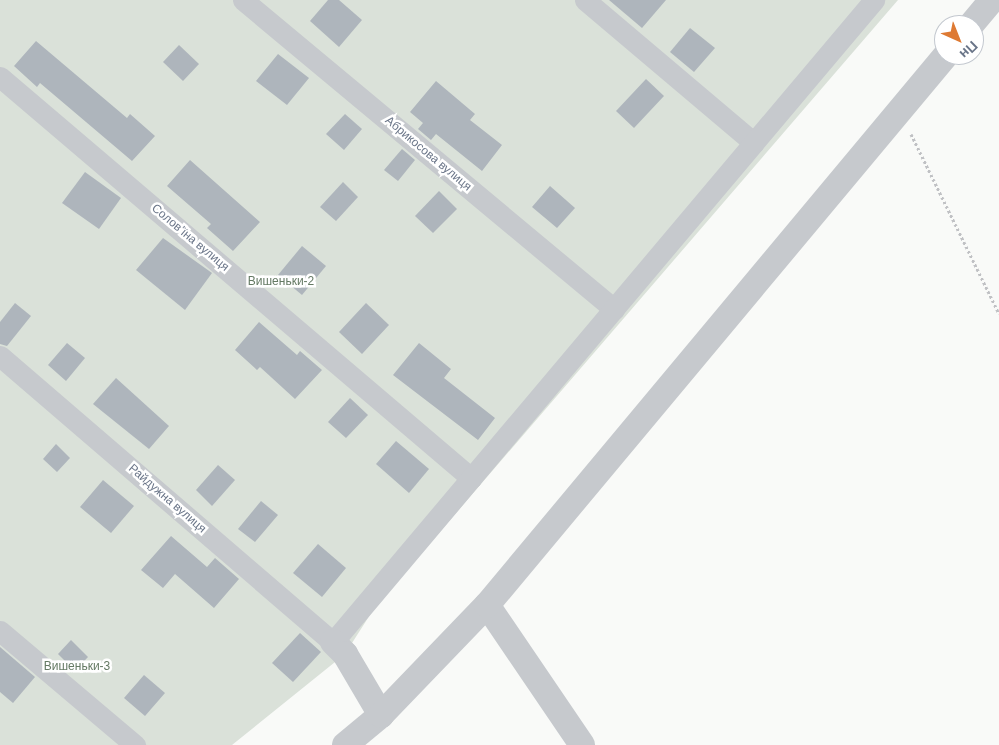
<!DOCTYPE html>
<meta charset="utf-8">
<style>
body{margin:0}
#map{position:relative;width:999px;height:745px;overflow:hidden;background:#f9faf8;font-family:Helvetica,sans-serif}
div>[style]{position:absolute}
.green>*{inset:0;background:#dae1d9}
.building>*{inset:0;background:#aeb5bc}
.path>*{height:3px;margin-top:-1.5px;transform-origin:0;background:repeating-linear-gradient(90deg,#c0c1c4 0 2.5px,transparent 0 5px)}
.minor>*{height:21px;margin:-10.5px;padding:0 10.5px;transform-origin:10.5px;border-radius:10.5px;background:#c6c9cd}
.tertiary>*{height:26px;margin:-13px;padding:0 13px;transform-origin:13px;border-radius:13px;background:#c6c9cd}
span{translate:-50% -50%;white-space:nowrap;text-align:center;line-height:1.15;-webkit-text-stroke:5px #fff;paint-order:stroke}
.street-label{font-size:12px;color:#6a7588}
.park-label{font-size:12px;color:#657a64}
.north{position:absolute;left:934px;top:15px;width:50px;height:50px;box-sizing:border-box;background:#fff;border:1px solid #c3c8cf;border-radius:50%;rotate:136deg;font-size:14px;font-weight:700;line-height:20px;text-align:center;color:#6a7588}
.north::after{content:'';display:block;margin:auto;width:18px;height:22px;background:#de7a33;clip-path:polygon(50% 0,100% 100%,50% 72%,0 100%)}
</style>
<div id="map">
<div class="green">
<i style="clip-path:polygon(0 0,898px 0,375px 607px,345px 654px,232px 745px,0 745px)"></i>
</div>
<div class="building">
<i style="clip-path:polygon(328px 0,339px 0,362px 20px,339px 47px,310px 21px)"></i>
<i style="clip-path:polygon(609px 0,666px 0,642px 28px)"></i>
<i style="clip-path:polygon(690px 28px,715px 48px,694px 72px,670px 52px)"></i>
<i style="clip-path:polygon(36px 41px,127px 118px,130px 114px,155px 136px,132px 161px,40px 83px,37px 87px,14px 66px)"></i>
<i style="clip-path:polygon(179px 45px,199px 64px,183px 81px,163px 62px)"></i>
<i style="clip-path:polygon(278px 54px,309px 78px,287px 105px,256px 81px)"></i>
<i style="clip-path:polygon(646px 79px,664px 96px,634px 128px,616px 111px)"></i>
<i style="clip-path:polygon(436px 81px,475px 114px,470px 120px,502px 145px,482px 171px,436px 134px,431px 140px,418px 129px,423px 123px,410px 112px)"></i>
<i style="clip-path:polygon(345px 114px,362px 129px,344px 150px,326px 134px)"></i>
<i style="clip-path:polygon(402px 149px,415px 160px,398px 181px,384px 170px)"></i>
<i style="clip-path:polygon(190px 160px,260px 222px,233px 251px,207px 228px,211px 224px,167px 186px)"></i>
<i style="clip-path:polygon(85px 172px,121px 198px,99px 229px,62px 203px)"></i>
<i style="clip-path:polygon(343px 182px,358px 197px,336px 221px,320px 207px)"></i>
<i style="clip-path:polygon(550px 186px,575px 208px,557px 228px,532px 207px)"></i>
<i style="clip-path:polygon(439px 191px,457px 209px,433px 233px,415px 216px)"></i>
<i style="clip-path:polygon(163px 238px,212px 273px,185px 310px,136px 270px)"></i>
<i style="clip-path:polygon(302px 246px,326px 266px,302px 295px,278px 275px)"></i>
<i style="clip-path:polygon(15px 303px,31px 316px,7px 346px,0 344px,0 322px)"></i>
<i style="clip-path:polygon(366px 303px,389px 325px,362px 354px,339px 332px)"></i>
<i style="clip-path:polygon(259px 322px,297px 355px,300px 351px,322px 370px,295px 399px,260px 367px,257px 370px,235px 350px)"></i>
<i style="clip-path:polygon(67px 343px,85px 358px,66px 381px,48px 365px)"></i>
<i style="clip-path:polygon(419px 343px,451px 369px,444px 378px,495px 418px,478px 440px,393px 375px)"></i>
<i style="clip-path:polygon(116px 378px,169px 426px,149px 449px,93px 404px)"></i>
<i style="clip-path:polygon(350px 398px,368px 415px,346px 438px,328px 422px)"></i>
<i style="clip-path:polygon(396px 441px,429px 469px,409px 493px,376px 464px)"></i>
<i style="clip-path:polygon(56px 444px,70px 458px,57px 472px,43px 459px)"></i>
<i style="clip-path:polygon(218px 465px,235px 480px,212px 506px,196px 490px)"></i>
<i style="clip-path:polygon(103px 480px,134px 506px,111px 533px,80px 507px)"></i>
<i style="clip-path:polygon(261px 501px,278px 515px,255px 542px,238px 529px)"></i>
<i style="clip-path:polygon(171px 536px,207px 567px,215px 558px,239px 579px,214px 608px,175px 574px,163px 588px,141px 570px)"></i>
<i style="clip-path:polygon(318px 544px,346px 568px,322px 597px,293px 573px)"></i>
<i style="clip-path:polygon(300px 633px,321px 652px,293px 682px,272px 663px)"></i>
<i style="clip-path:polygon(71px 640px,88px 657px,75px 671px,58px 654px)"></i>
<i style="clip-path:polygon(0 647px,35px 677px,13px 703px,0 692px)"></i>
<i style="clip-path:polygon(144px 675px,165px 693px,145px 716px,124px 698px)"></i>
</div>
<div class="path">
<i style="left:911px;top:134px;width:200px;rotate:63.9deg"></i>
</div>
<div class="minor">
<i style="left:243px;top:0;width:483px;rotate:39.8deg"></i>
<i style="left:585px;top:0;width:221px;rotate:40.2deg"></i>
<i style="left:0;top:77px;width:619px;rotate:40.41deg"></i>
<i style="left:0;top:356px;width:439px;rotate:40.7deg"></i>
<i style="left:333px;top:642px;width:840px;rotate:-49.88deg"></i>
<i style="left:0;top:631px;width:177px;rotate:40.2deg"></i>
</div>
<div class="tertiary">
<i style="left:971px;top:25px;width:33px;rotate:-50deg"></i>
<i style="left:487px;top:605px;width:169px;rotate:55.8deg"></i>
<i style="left:333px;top:642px;width:17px;rotate:45deg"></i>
<i style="left:345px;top:654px;width:71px;rotate:59.5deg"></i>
<i style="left:345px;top:745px;width:47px;rotate:-39.8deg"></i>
<i style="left:381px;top:715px;width:153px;rotate:-46.1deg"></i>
<i style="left:487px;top:605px;width:716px;rotate:-50.15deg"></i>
</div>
<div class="street-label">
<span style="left:428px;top:154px;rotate:40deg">Абрикосова вулиця</span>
<span style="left:190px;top:238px;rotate:40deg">Соловʼїна вулиця</span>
<span style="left:167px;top:499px;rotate:41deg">Райдужна вулиця</span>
</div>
<div class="park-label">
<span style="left:281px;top:282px">Вишеньки-2</span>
<span style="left:77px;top:667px">Вишеньки-3</span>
</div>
<div class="north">Пн</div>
</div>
